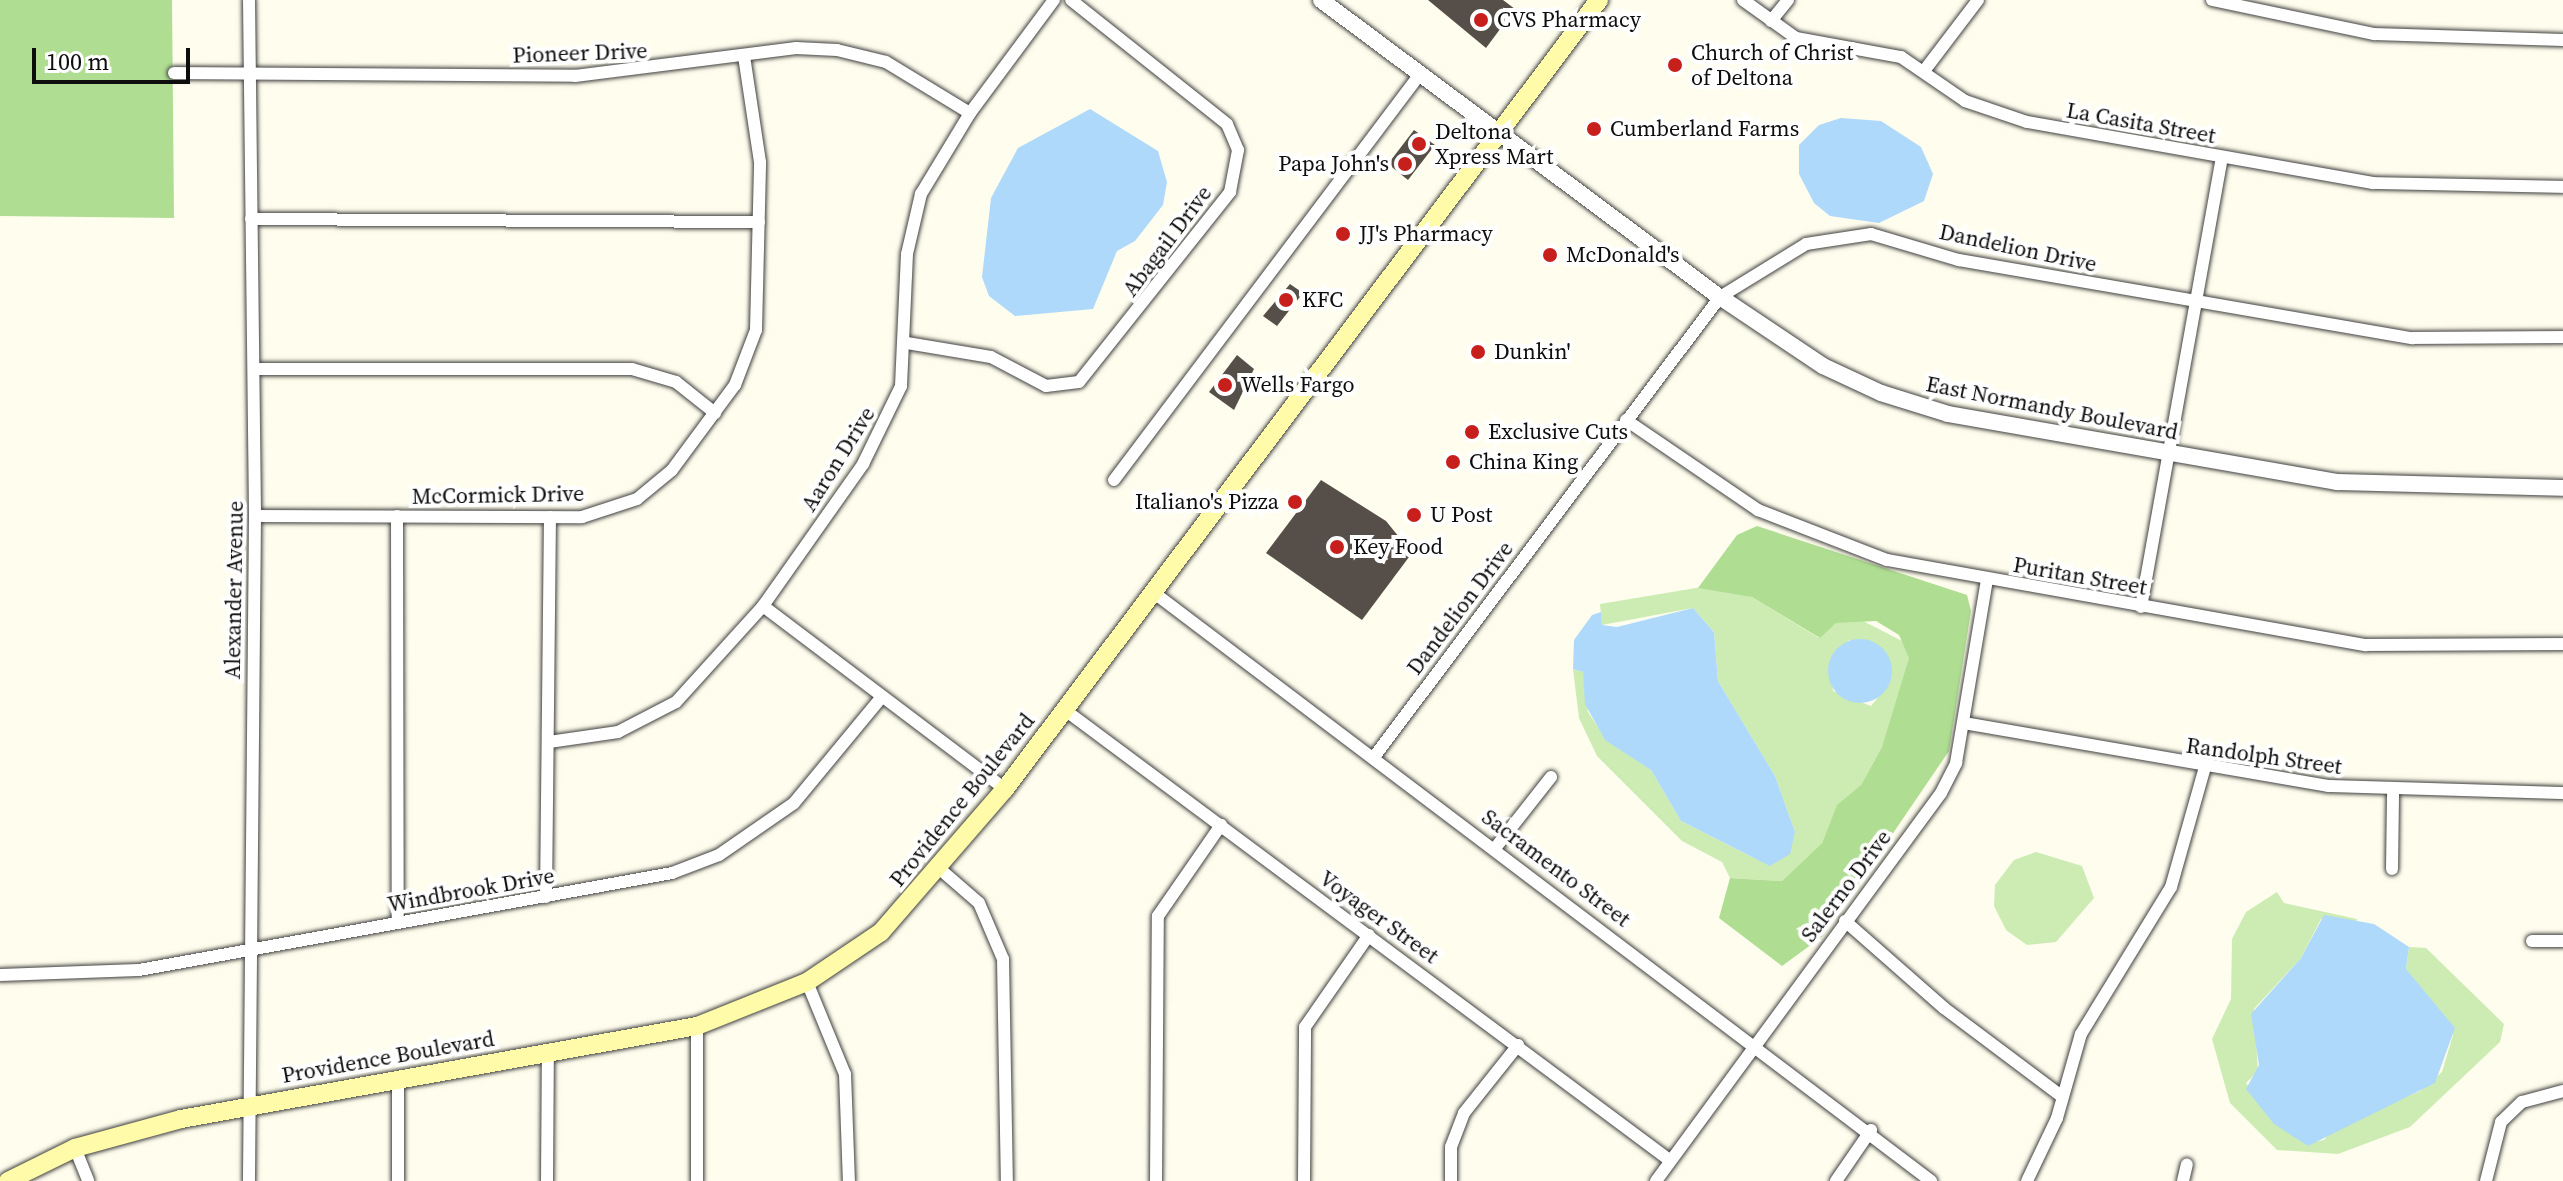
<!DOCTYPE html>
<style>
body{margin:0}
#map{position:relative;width:2563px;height:1181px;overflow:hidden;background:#fffded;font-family:"Source Serif 4",serif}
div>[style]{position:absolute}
.green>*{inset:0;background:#cdecb4}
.forest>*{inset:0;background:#afde92}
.water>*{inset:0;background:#aed9fa}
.round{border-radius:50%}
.building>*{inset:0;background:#564f49}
.roads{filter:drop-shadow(0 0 2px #404040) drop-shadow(0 0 2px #404040)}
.minor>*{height:12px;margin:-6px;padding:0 6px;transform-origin:6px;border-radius:6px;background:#fff}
.tertiary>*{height:16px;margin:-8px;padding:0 8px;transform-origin:8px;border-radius:8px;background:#fff}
.secondary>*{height:18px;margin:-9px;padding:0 9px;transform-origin:9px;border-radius:9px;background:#fffba8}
.dots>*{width:22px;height:22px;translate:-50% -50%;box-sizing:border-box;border:4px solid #fff;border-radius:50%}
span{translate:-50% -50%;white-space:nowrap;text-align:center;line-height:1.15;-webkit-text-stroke:8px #fff;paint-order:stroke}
.poi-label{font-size:22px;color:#0d0d0d}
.left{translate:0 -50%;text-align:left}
.right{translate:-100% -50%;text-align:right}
.street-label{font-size:22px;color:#0d0d0d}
.scale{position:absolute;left:32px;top:48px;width:158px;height:36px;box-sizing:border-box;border:4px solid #0d0d0d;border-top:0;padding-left:10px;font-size:24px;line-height:28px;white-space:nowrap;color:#0d0d0d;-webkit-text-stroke:6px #fff;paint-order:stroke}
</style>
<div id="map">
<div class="green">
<i style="clip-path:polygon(evenodd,1714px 585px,1752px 597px,1819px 638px,1836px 623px,1861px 620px,1908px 644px,1910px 674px,1882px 747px,1861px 785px,1837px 806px,1822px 843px,1782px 881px,1730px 878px,1722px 862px,1682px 841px,1597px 756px,1579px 718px,1573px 669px,1583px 672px,1588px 712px,1603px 735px,1651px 770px,1681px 821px,1750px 856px,1795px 832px,1775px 776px,1718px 681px,1714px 632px,1693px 608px,1602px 625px,1600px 604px,1714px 585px,1849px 640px,1880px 695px,1871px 706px,1833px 691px,1831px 665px,1849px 640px)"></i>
<i style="clip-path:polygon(2036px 852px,2082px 866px,2094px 898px,2056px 942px,2027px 945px,2006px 930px,1994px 906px,1995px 885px,2014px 860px)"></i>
<i style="clip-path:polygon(2277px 892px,2284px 903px,2357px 919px,2356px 926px,2321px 919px,2301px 958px,2254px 1009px,2258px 1071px,2246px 1083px,2278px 1126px,2308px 1143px,2324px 1140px,2333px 1128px,2420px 1091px,2442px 1072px,2453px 1035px,2406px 969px,2409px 947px,2426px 948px,2504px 1024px,2500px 1042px,2410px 1127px,2338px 1154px,2277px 1150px,2230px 1103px,2212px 1039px,2231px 999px,2232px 939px,2246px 912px)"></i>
</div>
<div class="forest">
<i style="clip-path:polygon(0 0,172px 0,174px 218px,0 216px)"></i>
<i style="clip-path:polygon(1757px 526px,1967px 595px,1971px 611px,1949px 751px,1823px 936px,1782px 966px,1719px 918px,1730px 878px,1782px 881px,1822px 843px,1837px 805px,1861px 785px,1882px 747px,1909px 658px,1899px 635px,1876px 621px,1836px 623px,1820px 638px,1752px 597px,1698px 588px,1737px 535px)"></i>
</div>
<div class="water">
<i style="clip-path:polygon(1090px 109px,1158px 151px,1167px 182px,1163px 205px,1135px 241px,1117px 251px,1093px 309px,1015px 316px,989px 296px,982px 277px,991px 198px,1018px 148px)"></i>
<i style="clip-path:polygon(1841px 118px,1881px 121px,1921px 147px,1933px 174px,1924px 201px,1879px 223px,1830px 216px,1814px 203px,1799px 174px,1799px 145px,1819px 125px)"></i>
<i style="clip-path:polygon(1693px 608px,1714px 632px,1718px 681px,1775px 776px,1795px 832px,1790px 854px,1770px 866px,1681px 821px,1651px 770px,1605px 740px,1585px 704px,1583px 672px,1573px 669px,1574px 640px,1592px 615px,1601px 612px,1602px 625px,1617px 627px)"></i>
<i class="round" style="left:1828px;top:639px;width:64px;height:64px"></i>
<i style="clip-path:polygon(2324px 915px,2374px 924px,2409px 947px,2406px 969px,2455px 1028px,2435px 1083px,2308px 1146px,2274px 1124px,2246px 1089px,2259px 1065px,2251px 1014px,2301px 958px)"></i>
</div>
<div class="building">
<i style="clip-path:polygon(1428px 0,1503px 0,1515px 9px,1486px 48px)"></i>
<i style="clip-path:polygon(1414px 130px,1435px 145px,1408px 180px,1388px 164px)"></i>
<i style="clip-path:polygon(1290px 284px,1303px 293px,1277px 326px,1263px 316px)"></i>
<i style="clip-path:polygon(1237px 355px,1254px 369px,1234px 410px,1209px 392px)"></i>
<i style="clip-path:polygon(1321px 480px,1386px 521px,1412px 553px,1362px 620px,1266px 553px)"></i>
</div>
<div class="roads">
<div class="minor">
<i style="left:249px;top:0;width:516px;rotate:89.33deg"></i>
<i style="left:255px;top:516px;width:665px;rotate:90.52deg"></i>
<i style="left:1743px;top:0;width:65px;rotate:35.6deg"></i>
<i style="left:1796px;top:38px;width:107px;rotate:10.3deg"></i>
<i style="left:1901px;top:57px;width:78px;rotate:34.5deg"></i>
<i style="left:1965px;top:101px;width:65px;rotate:18.7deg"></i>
<i style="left:2027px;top:122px;width:351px;rotate:10deg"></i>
<i style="left:2373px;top:183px;width:190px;rotate:1.2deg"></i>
<i style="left:2212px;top:0;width:166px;rotate:11.9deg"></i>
<i style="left:2374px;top:34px;width:189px;rotate:1.8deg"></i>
<i style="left:1771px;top:21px;width:27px;rotate:-51deg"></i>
<i style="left:1924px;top:71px;width:89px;rotate:-52.7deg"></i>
<i style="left:174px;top:73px;width:401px;rotate:0.4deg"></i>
<i style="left:575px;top:76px;width:223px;rotate:-7.2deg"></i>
<i style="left:796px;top:48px;width:41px;rotate:2.8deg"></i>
<i style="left:837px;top:50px;width:50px;rotate:13.8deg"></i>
<i style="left:886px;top:62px;width:98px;rotate:31.3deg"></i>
<i style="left:251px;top:219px;width:508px;rotate:0.34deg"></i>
<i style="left:907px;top:343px;width:85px;rotate:9.5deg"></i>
<i style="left:991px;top:357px;width:62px;rotate:27.8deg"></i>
<i style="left:1046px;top:386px;width:33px;rotate:-7deg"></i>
<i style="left:1079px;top:382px;width:243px;rotate:-51.5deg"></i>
<i style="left:1230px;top:192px;width:43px;rotate:-79.2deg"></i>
<i style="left:1238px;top:150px;width:28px;rotate:-113deg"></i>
<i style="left:1227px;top:124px;width:199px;rotate:-141.5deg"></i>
<i style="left:254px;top:369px;width:378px"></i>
<i style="left:632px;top:369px;width:46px;rotate:16.5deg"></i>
<i style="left:676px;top:382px;width:50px;rotate:38.5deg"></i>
<i style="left:1626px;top:420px;width:160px;rotate:34.3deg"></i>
<i style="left:1758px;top:510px;width:138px;rotate:21.2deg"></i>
<i style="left:1887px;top:560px;width:486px;rotate:10.1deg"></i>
<i style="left:2366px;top:645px;width:197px;rotate:-0.3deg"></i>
<i style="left:1114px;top:480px;width:508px;rotate:-52.99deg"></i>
<i style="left:255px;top:516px;width:327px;rotate:0.2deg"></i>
<i style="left:582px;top:517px;width:58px;rotate:-18.1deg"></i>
<i style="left:637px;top:499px;width:45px;rotate:-39.6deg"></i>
<i style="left:672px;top:470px;width:106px;rotate:-53.5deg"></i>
<i style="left:735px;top:385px;width:59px;rotate:-69.1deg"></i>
<i style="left:756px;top:330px;width:168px;rotate:-88.6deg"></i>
<i style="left:760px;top:162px;width:107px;rotate:-98.6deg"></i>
<i style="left:397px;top:516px;width:407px;rotate:89.9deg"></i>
<i style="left:1153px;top:592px;width:976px;rotate:37.13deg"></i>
<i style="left:763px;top:606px;width:303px;rotate:37.1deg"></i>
<i style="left:2141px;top:607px;width:457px;rotate:-79.8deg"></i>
<i style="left:1065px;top:710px;width:752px;rotate:36.67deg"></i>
<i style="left:1964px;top:723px;width:369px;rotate:9.8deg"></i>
<i style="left:2328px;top:786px;width:235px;rotate:1.7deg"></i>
<i style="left:549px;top:742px;width:70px;rotate:-8.2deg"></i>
<i style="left:618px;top:732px;width:65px;rotate:-27.3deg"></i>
<i style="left:676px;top:702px;width:130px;rotate:-47.8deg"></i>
<i style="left:763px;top:606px;width:174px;rotate:-54.8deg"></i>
<i style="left:863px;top:464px;width:87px;rotate:-64deg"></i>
<i style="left:901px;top:386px;width:132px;rotate:-87.4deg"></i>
<i style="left:907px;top:254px;width:62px;rotate:-76.9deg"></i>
<i style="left:921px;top:194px;width:95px;rotate:-58.8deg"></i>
<i style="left:970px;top:113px;width:141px;rotate:-53.4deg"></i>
<i style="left:1374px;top:757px;width:576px;rotate:-53.05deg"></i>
<i style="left:1720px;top:297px;width:101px;rotate:-31.6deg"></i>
<i style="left:1806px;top:244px;width:66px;rotate:-8.7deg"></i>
<i style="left:1871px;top:234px;width:92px;rotate:16.5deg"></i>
<i style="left:1959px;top:260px;width:460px;rotate:9.8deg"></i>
<i style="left:2412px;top:338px;width:151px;rotate:-0.4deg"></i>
<i style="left:1496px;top:847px;width:89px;rotate:-51.8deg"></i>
<i style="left:2392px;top:869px;width:76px;rotate:-89.2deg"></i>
<i style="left:941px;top:870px;width:50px;rotate:41deg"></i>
<i style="left:979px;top:903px;width:61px;rotate:66.8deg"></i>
<i style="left:1003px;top:959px;width:222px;rotate:89deg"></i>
<i style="left:546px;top:897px;width:380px;rotate:-89.4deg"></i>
<i style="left:1845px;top:921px;width:132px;rotate:41.3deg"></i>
<i style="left:1944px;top:1008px;width:146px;rotate:36.9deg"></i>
<i style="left:2532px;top:941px;width:31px"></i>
<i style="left:0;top:975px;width:139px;rotate:-2.1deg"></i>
<i style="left:139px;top:970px;width:542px;rotate:-10.31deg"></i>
<i style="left:672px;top:873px;width:50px;rotate:-21deg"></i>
<i style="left:719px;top:855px;width:91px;rotate:-34.7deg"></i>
<i style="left:794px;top:803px;width:136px;rotate:-50.4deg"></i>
<i style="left:807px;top:982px;width:100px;rotate:67.6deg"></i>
<i style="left:845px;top:1074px;width:107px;rotate:87.9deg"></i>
<i style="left:697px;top:1026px;width:155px;rotate:90deg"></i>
<i style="left:398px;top:1080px;width:101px;rotate:90deg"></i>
<i style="left:75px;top:1148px;width:35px;rotate:68deg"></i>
<i style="left:547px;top:1181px;width:128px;rotate:-89.6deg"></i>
<i style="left:1156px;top:1181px;width:265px;rotate:-89.6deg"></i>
<i style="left:1158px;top:916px;width:111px;rotate:-55.3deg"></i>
<i style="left:1304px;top:1181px;width:154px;rotate:-89.6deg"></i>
<i style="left:1305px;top:1027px;width:112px;rotate:-55.2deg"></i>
<i style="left:1451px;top:1181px;width:34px;rotate:-90deg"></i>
<i style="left:1451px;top:1147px;width:36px;rotate:-69deg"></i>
<i style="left:1464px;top:1113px;width:87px;rotate:-51.5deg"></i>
<i style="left:1656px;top:1181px;width:481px;rotate:-53.7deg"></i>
<i style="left:1941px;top:793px;width:34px;rotate:-63deg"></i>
<i style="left:1956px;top:763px;width:186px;rotate:-80.4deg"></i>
<i style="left:1836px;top:1181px;width:62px;rotate:-55.5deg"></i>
<i style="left:2027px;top:1181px;width:70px;rotate:-64.5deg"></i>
<i style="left:2057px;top:1118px;width:87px;rotate:-74.1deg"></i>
<i style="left:2081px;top:1034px;width:172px;rotate:-58.5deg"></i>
<i style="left:2171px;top:887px;width:122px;rotate:-74.2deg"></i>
<i style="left:2183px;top:1181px;width:17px;rotate:-77deg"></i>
<i style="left:2486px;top:1181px;width:61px;rotate:-75.7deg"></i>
<i style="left:2501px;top:1122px;width:29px;rotate:-44deg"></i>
<i style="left:2522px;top:1102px;width:42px;rotate:-15deg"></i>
</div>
<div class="tertiary">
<i style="left:1321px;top:0;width:497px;rotate:36.7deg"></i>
<i style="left:1720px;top:297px;width:124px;rotate:33.8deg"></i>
<i style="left:1823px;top:366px;width:64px;rotate:25deg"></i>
<i style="left:1881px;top:393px;width:70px;rotate:17.4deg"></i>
<i style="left:1948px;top:414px;width:395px;rotate:9.9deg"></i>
<i style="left:2337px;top:482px;width:226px;rotate:1.5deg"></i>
</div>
<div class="secondary">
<i style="left:8px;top:1181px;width:75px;rotate:-26.2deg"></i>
<i style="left:75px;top:1148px;width:110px;rotate:-15.3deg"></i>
<i style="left:181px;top:1119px;width:524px;rotate:-10.22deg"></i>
<i style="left:697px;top:1026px;width:118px;rotate:-21.8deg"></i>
<i style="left:807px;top:982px;width:89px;rotate:-34deg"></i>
<i style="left:881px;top:932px;width:189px;rotate:-49.1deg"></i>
<i style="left:1005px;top:789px;width:988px;rotate:-53.03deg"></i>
</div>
</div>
<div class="dots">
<i style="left:1481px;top:20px;background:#c61f1c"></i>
<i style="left:1675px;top:65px;background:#c61f1c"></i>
<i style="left:1594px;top:129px;background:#c61f1c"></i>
<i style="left:1419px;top:144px;background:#c61f1c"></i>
<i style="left:1405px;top:164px;background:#c61f1c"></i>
<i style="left:1343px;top:234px;background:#c61f1c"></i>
<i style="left:1550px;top:255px;background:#c61f1c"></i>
<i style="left:1286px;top:300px;background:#c61f1c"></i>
<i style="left:1478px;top:352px;background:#c61f1c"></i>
<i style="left:1225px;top:385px;background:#c61f1c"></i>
<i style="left:1472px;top:432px;background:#c61f1c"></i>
<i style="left:1453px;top:462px;background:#c61f1c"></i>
<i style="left:1295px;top:502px;background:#c61f1c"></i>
<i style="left:1414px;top:515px;background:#c61f1c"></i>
<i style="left:1337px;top:547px;background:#c61f1c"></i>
</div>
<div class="poi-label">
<span class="left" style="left:1497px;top:20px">CVS Pharmacy</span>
<span class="left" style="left:1691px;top:65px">Church of Christ<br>of Deltona</span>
<span class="left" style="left:1610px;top:129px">Cumberland Farms</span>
<span class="left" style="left:1435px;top:144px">Deltona<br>Xpress Mart</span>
<span class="right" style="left:1389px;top:164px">Papa John's</span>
<span class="left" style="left:1359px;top:234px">JJ's Pharmacy</span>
<span class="left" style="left:1566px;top:255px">McDonald's</span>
<span class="left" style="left:1302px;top:300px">KFC</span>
<span class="left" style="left:1494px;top:352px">Dunkin'</span>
<span class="left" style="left:1241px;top:385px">Wells Fargo</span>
<span class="left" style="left:1488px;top:432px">Exclusive Cuts</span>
<span class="left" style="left:1469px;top:462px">China King</span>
<span class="right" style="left:1279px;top:502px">Italiano's Pizza</span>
<span class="left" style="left:1430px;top:515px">U Post</span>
<span class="left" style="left:1353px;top:547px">Key Food</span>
</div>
<div class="street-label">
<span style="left:580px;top:53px;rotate:-2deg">Pioneer Drive</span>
<span style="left:2141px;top:123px;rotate:10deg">La Casita Street</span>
<span style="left:1167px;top:241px;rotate:-53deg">Abagail Drive</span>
<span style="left:2018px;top:248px;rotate:12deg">Dandelion Drive</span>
<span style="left:2052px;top:408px;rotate:11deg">East Normandy Boulevard</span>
<span style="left:838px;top:459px;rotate:-58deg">Aaron Drive</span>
<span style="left:498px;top:495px;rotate:-1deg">McCormick Drive</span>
<span style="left:2080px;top:576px;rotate:10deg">Puritan Street</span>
<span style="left:234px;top:590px;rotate:-89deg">Alexander Avenue</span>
<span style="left:1460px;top:608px;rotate:-53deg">Dandelion Drive</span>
<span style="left:2264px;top:756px;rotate:8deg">Randolph Street</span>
<span style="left:962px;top:800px;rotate:-51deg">Providence Boulevard</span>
<span style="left:1556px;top:868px;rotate:37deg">Sacramento Street</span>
<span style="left:1846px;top:886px;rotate:-53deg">Salerno Drive</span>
<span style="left:471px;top:890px;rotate:-10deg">Windbrook Drive</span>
<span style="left:1379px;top:917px;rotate:36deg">Voyager Street</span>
<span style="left:388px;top:1057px;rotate:-10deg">Providence Boulevard</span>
</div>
<div class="scale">100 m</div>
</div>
